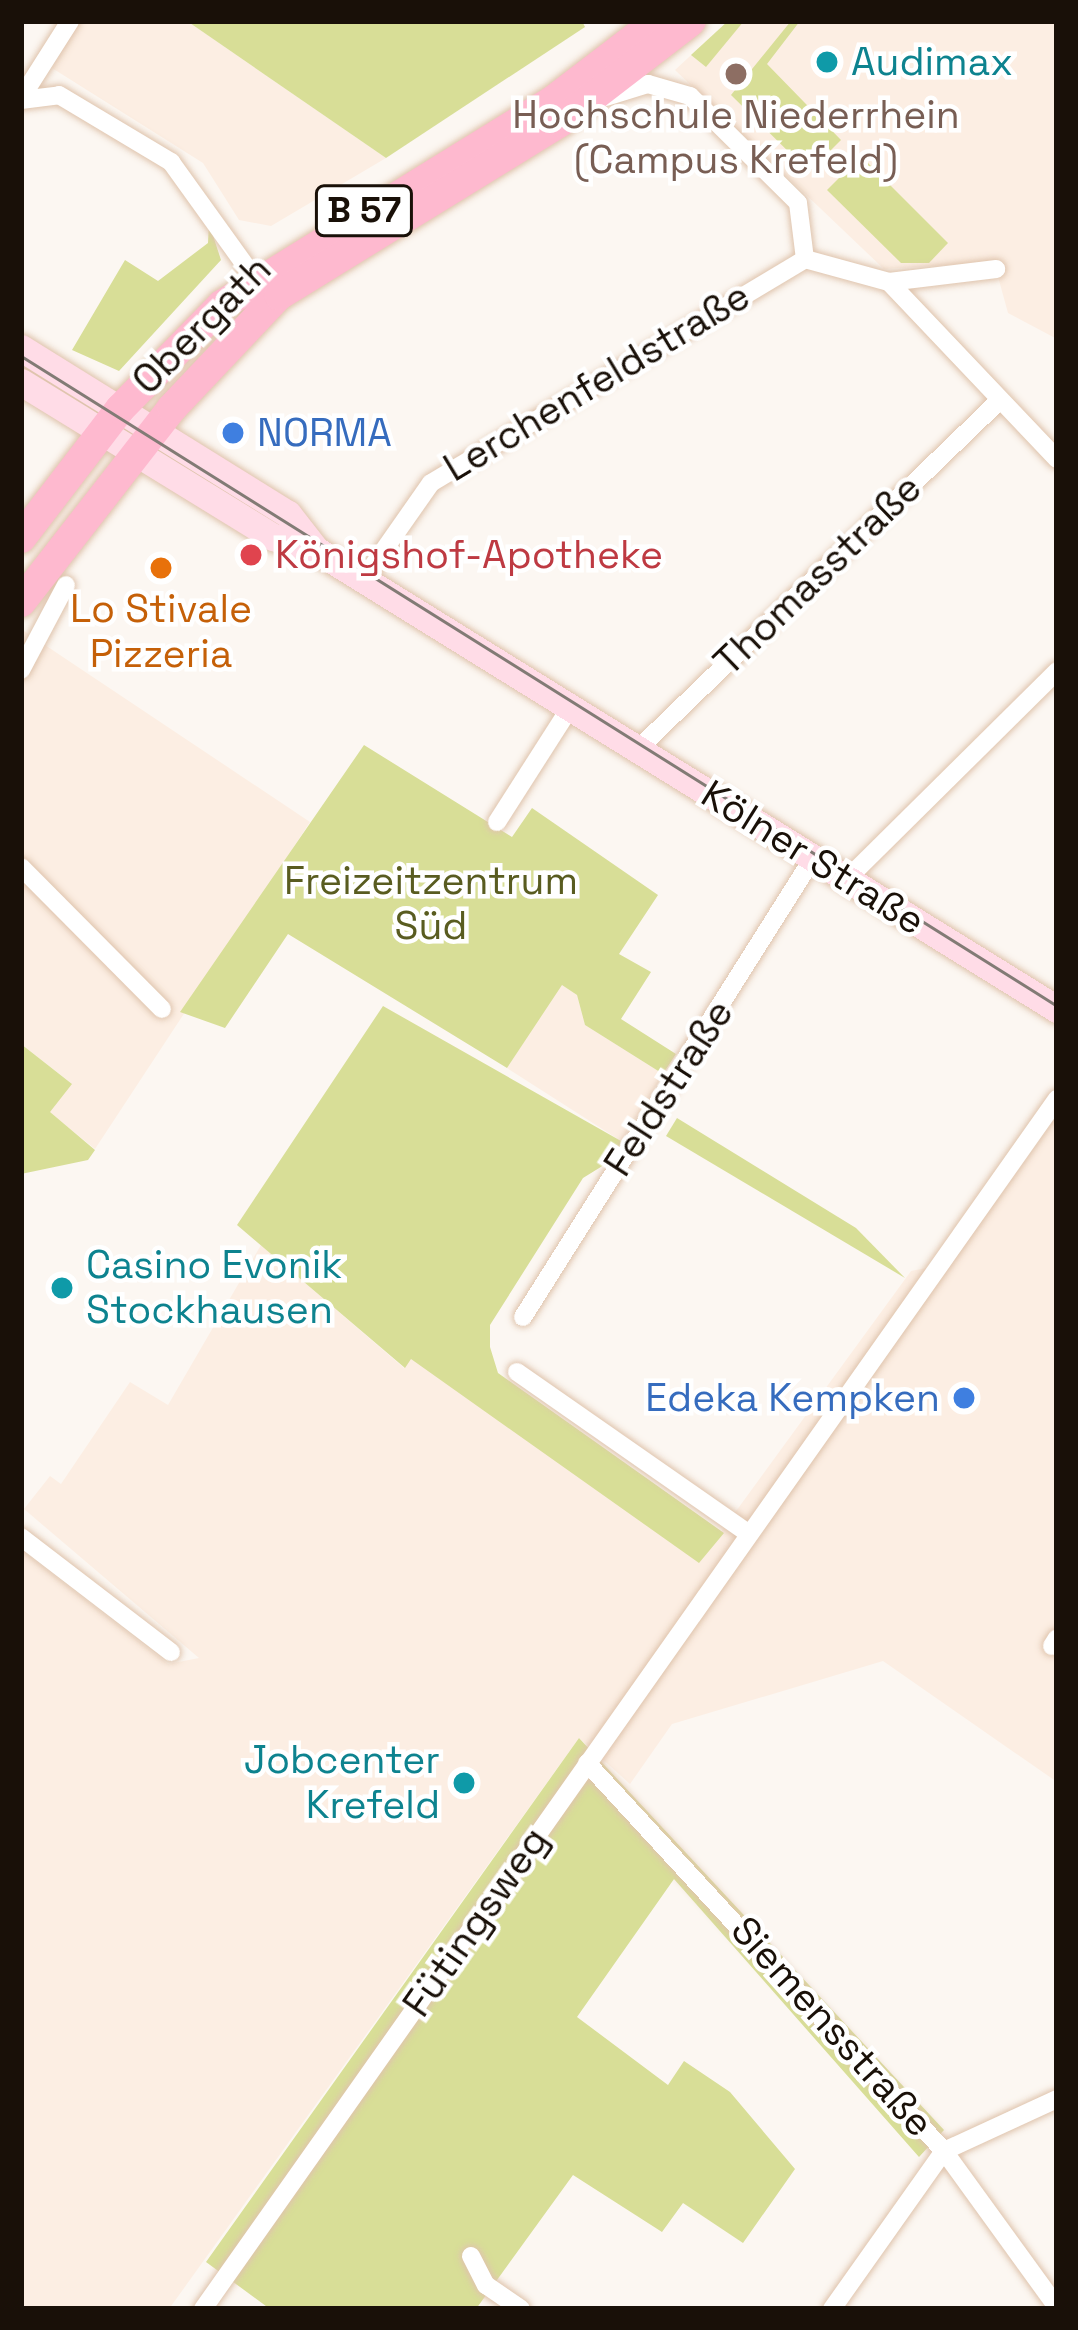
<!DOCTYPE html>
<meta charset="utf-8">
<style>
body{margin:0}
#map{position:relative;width:1078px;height:2330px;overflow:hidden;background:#fcf7f2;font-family:"Space Grotesk",sans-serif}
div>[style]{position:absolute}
.built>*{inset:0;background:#fceee3}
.green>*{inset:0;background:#d8de97}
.roads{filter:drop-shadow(0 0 3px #dfc4ad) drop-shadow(0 0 3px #dfc4ad)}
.minor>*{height:18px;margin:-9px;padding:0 9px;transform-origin:9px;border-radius:9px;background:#fff}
.secondary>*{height:27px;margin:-13.5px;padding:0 13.5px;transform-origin:13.5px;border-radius:13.5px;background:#ffdce7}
.primary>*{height:30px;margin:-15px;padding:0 15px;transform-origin:15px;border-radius:15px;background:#feb9cf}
.tram>*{height:3px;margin:-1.5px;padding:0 1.5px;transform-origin:1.5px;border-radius:1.5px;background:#827b75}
.dots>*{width:33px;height:33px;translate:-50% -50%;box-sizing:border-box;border:6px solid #fff;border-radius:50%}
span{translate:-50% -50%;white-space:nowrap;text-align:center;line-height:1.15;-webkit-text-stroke:9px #fff;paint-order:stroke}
.shield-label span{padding:3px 9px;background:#fff;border:3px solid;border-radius:9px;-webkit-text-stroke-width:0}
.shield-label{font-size:36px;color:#191008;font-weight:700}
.culture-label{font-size:39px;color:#0d838f}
.left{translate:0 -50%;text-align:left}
.right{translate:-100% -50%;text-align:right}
.education-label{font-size:39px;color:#785e54}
.street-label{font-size:39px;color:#191008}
.shop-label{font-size:39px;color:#366cbe}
.health-label{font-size:39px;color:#be3a42}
.food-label{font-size:39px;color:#c56008}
.park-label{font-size:39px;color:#595c20}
.frame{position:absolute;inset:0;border:24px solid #191008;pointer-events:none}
</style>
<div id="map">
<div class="built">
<i style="clip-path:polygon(79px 21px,187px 21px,386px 158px,271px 226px,239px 220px,203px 163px,52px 68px)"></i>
<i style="clip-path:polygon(728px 21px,1057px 21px,1057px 339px,1008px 313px,994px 262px,884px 269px,675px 70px)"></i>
<i style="clip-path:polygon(21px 629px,310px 822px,95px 1149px,49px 1112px,71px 1083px,21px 1044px)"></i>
<i style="clip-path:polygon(561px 984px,577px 995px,585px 1025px,663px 1074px,621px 1141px,507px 1068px)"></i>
<i style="clip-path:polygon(1057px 1116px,1057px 1782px,883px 1661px,672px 1724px,630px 1784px,579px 1738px,169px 2309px,21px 2309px,21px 1550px,168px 1664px,199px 1658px,24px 1509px,50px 1476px,61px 1484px,130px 1382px,168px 1405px,261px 1245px,404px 1368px,411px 1358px,699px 1562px,911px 1271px,952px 1263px)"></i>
</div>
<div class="green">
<i style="clip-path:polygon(187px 21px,582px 21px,585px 27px,386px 158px)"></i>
<i style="clip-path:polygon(728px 21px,744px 21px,706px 67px,691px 55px)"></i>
<i style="clip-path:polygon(791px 21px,800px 21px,767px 64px,841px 140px,809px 172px,731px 95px)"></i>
<i style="clip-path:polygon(861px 156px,948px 243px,929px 263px,901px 263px,827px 190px)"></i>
<i style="clip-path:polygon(209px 223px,221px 260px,119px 371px,72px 350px,125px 260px,158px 281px,208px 243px)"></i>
<i style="clip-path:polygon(364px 745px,512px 837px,532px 808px,658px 895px,619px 954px,651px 972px,621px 1019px,676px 1054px,663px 1074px,585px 1025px,577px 995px,562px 985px,507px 1068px,288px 934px,225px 1028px,180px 1012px)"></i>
<i style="clip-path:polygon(383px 1006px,621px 1141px,617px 1157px,583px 1178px,490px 1325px,490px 1347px,498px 1373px,724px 1533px,699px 1563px,411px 1359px,405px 1368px,237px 1225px)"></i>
<i style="clip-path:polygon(21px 1044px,72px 1084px,50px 1112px,95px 1150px,88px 1160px,21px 1174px)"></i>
<i style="clip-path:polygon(677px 1118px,856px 1228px,905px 1278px,666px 1136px)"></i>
<i style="clip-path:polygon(579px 1738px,944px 2130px,919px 2157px,674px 1879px,577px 2017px,668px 2085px,684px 2061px,730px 2092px,795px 2169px,743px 2243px,683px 2203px,662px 2232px,573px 2175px,476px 2309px,270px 2309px,206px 2262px)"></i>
</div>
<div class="roads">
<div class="minor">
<i style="left:25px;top:92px;width:84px;rotate:-57.6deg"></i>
<i style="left:606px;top:97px;width:44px;rotate:-17.2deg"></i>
<i style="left:648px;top:84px;width:44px;rotate:15.9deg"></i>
<i style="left:690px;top:96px;width:152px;rotate:44.7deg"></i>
<i style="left:798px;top:203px;width:56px;rotate:82.9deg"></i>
<i style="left:805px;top:259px;width:87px;rotate:15.3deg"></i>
<i style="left:889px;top:282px;width:244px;rotate:46.5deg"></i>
<i style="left:21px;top:100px;width:38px;rotate:-7deg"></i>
<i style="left:59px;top:95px;width:131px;rotate:30.9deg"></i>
<i style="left:171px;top:162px;width:144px;rotate:54.3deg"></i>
<i style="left:889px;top:282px;width:108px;rotate:-6.9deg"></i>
<i style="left:363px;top:580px;width:118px;rotate:-55deg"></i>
<i style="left:431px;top:483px;width:436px;rotate:-30.9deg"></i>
<i style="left:21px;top:670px;width:96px;rotate:-62.1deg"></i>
<i style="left:637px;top:750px;width:504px;rotate:-43.96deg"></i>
<i style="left:497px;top:822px;width:135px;rotate:-57.4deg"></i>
<i style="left:21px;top:867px;width:200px;rotate:45.2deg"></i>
<i style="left:847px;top:879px;width:296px;rotate:-44.7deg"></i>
<i style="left:523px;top:1317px;width:543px;rotate:-57.71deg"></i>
<i style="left:517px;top:1372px;width:282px;rotate:34.9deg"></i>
<i style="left:21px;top:1537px;width:189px;rotate:37.5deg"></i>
<i style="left:1052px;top:1646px;width:9px;rotate:-58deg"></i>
<i style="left:587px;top:1763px;width:527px;rotate:47.38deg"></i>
<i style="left:944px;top:2151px;width:193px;rotate:54.1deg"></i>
<i style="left:471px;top:2256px;width:33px;rotate:63deg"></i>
<i style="left:486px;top:2285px;width:42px;rotate:34.4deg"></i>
<i style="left:203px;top:2309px;width:1481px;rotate:-54.79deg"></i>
<i style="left:832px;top:2309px;width:194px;rotate:-54.7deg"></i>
<i style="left:944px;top:2151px;width:124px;rotate:-24.7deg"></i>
</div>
<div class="secondary">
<i style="left:21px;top:348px;width:314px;rotate:31.9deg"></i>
<i style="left:288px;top:514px;width:46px;rotate:52.1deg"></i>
<i style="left:21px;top:382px;width:296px;rotate:31.6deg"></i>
<i style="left:273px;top:537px;width:45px;rotate:16.8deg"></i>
<i style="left:316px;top:550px;width:872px;rotate:31.78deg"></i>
</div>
<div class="primary">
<i style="left:21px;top:538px;width:163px;rotate:-52.5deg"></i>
<i style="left:120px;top:409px;width:146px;rotate:-45.6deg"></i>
<i style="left:222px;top:305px;width:387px;rotate:-31.7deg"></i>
<i style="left:551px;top:102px;width:133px;rotate:-37.4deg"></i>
<i style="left:21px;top:602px;width:246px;rotate:-52.1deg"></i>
<i style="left:172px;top:408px;width:156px;rotate:-46.6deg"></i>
<i style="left:279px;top:295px;width:330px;rotate:-31.6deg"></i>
<i style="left:560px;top:122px;width:165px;rotate:-37.6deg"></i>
</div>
</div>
<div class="tram">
<i style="left:21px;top:356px;width:1223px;rotate:32.1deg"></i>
</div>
<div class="dots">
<i style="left:827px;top:62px;background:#0f9aa8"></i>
<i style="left:736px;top:74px;background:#8d6e63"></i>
<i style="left:233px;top:433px;background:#3f7fe0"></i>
<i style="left:251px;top:555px;background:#e0444e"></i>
<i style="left:161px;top:568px;background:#e8710a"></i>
<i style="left:62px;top:1288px;background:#0f9aa8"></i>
<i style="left:964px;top:1398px;background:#3f7fe0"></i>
<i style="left:464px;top:1783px;background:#0f9aa8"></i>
</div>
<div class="shield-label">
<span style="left:364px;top:211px">B 57</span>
</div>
<div class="culture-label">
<span class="left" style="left:851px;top:62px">Audimax</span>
<span class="left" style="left:86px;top:1288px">Casino Evonik<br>Stockhausen</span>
<span class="right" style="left:440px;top:1783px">Jobcenter<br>Krefeld</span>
</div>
<div class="education-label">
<span style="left:736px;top:138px">Hochschule Niederrhein<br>(Campus Krefeld)</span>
</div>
<div class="street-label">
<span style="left:202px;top:325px;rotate:-45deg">Obergath</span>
<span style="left:597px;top:382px;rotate:-31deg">Lerchenfeldstraße</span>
<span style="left:818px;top:575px;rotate:-44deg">Thomasstraße</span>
<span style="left:813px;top:858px;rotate:32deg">Kölner Straße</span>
<span style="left:669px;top:1088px;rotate:-57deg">Feldstraße</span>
<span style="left:476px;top:1922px;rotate:-55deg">Fütingsweg</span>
<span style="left:832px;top:2027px;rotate:48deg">Siemensstraße</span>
</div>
<div class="shop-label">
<span class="left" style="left:257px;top:433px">NORMA</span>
<span class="right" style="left:940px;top:1398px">Edeka Kempken</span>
</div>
<div class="health-label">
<span class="left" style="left:275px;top:555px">Königshof-Apotheke</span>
</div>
<div class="food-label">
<span style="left:161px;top:632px">Lo Stivale<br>Pizzeria</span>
</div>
<div class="park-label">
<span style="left:431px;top:904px">Freizeitzentrum<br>Süd</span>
</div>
<div class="frame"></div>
</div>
